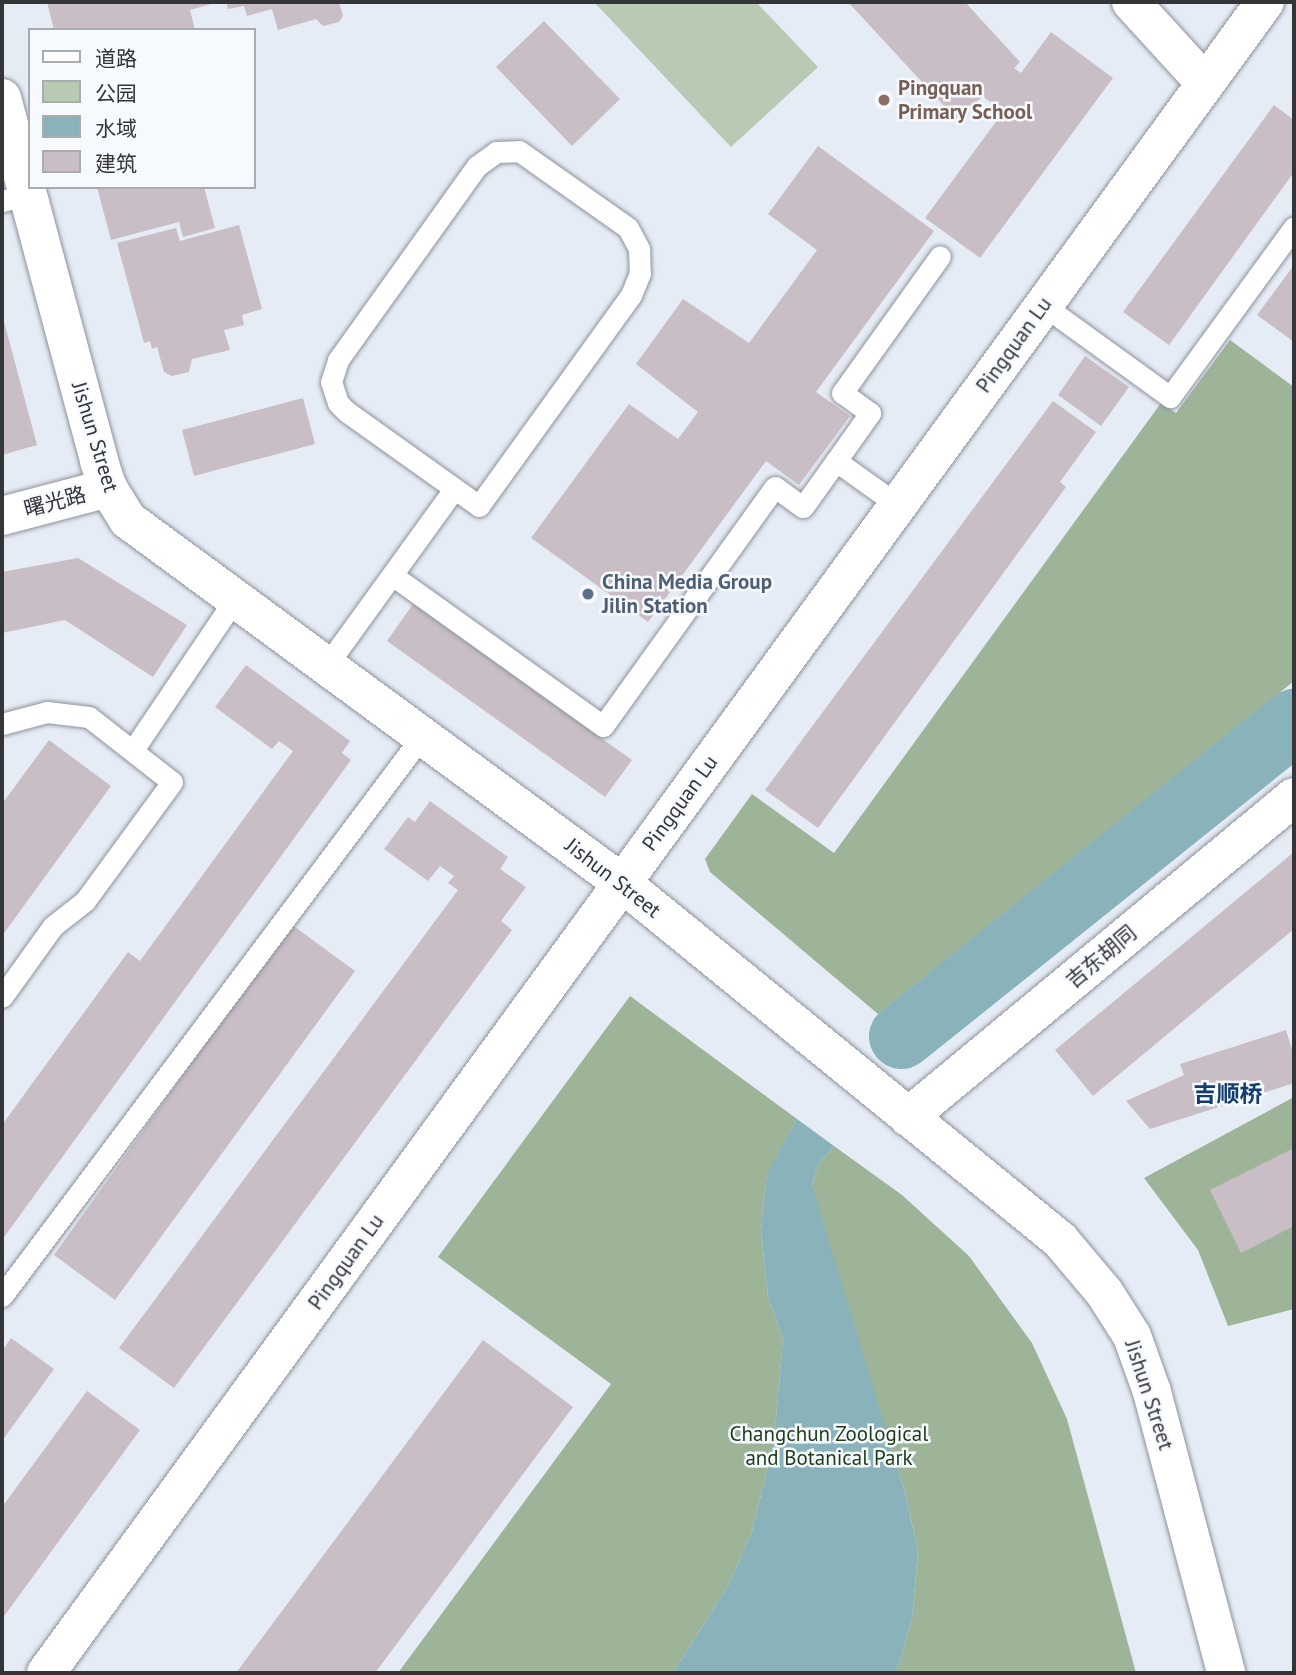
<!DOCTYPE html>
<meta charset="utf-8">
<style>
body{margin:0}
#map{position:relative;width:1296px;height:1675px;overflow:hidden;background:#e6ecf6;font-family:"PT Sans","Noto Sans SC",sans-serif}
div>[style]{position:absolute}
.green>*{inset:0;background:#b8c9b4}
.forest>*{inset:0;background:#9db499}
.water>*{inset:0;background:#89b2bb}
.river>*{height:65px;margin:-32.5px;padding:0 32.5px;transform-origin:32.5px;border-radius:32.5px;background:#89b2bb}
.building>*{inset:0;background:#c9bec6}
.roads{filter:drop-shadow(0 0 2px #8d929c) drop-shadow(0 0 2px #8d929c)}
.lane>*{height:21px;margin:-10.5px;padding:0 10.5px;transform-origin:10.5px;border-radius:10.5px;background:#fff}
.street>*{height:38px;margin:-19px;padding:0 19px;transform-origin:19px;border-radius:19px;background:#fff}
.secondary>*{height:38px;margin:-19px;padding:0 19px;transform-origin:19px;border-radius:19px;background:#fff}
.dots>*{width:19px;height:19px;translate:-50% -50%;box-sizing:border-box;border:4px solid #f6f9fd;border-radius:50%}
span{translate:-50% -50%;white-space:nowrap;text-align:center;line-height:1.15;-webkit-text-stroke:5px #f6f9fd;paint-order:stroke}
.education-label{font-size:21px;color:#785e54;font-weight:700}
.left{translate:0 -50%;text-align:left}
.street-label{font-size:21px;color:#333539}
.service-label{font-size:21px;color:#4e5e75;font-weight:700}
.park-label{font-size:21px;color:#1b3c15}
.neighbourhood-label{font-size:23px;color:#113d70;font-weight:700}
.frame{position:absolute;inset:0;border:4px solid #333539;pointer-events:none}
.legend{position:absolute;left:28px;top:28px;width:228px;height:161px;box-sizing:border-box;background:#f6f9fd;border:2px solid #a8abaf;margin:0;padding:9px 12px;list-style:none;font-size:21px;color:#333539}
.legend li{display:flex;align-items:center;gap:14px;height:35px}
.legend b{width:35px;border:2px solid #a8abaf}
</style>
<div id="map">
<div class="green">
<i style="clip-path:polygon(594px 2px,756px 2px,818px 67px,731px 147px)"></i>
</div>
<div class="forest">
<i style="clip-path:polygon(1230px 340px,1294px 387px,1294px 681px,878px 1014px,710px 872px,705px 859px,752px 794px,834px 853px,1161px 403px,1176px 413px)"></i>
<i style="clip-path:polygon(630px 996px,797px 1119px,767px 1174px,761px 1230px,768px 1297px,783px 1338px,774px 1442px,751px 1535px,728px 1586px,673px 1673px,398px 1673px,611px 1384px,438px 1257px)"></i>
<i style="clip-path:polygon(1294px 1097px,1294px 1309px,1228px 1326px,1198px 1250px,1144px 1178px)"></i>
<i style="clip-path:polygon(834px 1146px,902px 1195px,969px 1256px,1032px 1343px,1067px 1419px,1136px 1673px,896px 1673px,912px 1619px,918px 1551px,904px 1489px,816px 1210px,812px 1186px,818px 1165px)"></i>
</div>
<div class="water">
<i style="clip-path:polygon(797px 1119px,834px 1146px,818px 1165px,812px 1186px,904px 1489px,918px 1551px,912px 1619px,896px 1673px,673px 1673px,728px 1586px,751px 1535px,774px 1442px,783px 1338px,768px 1297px,761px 1230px,767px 1173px)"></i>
</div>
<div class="river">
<i style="left:901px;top:1036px;width:504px;rotate:-38.71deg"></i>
</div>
<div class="building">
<i style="clip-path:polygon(47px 2px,218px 2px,190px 10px,195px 30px,54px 30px)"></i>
<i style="clip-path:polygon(226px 2px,339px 2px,343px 16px,339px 22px,323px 26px,316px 19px,278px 30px,272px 9px,247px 16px,244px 6px,228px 9px)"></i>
<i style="clip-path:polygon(848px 2px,965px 2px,1020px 62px,1014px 68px,1021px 73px,1051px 32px,1113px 78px,980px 258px,925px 218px,998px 119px,990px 114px,996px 107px,983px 96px,957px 120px)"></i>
<i style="clip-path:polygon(544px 21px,620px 99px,572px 146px,496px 67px)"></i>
<i style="clip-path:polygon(1274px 105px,1294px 120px,1294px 172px,1169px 345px,1123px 312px)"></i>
<i style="clip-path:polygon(818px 146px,934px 231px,816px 392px,850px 416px,799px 485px,766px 461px,648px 622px,531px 538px,629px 404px,678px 439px,698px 412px,636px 364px,683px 299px,749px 343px,817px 250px,768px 214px)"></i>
<i style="clip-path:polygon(97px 187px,204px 187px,215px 228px,183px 237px,179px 222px,111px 240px)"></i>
<i style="clip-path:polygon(239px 225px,262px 309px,242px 315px,244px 325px,224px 330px,230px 350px,192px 359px,189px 372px,172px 376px,164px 372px,157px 347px,152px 349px,150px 341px,144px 343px,117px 243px,176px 228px,180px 241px)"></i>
<i style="clip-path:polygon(1294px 265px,1294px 342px,1257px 315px)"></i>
<i style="clip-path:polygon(2px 314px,37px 445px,2px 455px)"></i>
<i style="clip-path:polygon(1085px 356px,1129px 387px,1101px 426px,1058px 395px)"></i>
<i style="clip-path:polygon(303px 398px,315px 444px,194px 476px,182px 430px)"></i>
<i style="clip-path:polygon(1053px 401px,1096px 432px,1060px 482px,1066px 487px,818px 828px,765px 790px)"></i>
<i style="clip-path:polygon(78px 558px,187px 625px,153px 677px,65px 620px,2px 633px,2px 572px)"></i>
<i style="clip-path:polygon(413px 604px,632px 760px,605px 797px,387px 641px)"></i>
<i style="clip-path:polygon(246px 665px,350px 741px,342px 753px,351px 760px,2px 1240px,2px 1125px,128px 952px,140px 961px,293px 751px,279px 741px,272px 749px,215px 707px)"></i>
<i style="clip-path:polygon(49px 740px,111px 786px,2px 936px,2px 804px)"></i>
<i style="clip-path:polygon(430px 801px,508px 857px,500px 869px,526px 887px,501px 921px,512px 930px,174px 1388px,119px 1348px,458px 890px,448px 883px,454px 876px,440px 866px,428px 881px,384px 849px,408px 817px,415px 822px)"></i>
<i style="clip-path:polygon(1294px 852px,1294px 929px,1093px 1096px,1055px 1050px)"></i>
<i style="clip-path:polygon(291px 924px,355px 971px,115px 1300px,54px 1255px)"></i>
<i style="clip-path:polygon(1286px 1030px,1294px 1056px,1294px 1083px,1150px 1129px,1126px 1101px,1184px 1075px,1180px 1064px)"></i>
<i style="clip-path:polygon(1294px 1148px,1294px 1226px,1241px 1253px,1210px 1190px)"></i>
<i style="clip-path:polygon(11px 1338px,54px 1369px,2px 1441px,2px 1351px)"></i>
<i style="clip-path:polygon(483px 1340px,573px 1407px,375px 1673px,236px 1673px)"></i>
<i style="clip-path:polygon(87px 1391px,140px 1430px,2px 1619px,2px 1507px)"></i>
</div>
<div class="roads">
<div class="lane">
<i style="left:519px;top:151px;width:133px;rotate:35.2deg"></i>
<i style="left:628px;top:228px;width:24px;rotate:62deg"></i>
<i style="left:639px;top:249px;width:24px;rotate:88deg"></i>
<i style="left:640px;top:273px;width:24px;rotate:112deg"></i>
<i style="left:631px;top:295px;width:260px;rotate:125.8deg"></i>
<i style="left:479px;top:506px;width:163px;rotate:-144.5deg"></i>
<i style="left:346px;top:411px;width:11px;rotate:-135deg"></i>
<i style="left:338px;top:403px;width:22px;rotate:-108deg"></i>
<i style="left:331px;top:382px;width:23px;rotate:-72deg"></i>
<i style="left:338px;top:360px;width:239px;rotate:-54.4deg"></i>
<i style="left:477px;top:166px;width:24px;rotate:-36deg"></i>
<i style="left:496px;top:152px;width:23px;rotate:-2deg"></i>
<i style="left:2px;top:201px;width:27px;rotate:-15deg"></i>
<i style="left:1043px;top:305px;width:157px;rotate:35.9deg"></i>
<i style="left:1170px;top:397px;width:210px;rotate:-53.9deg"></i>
<i style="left:836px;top:461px;width:76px;rotate:35.4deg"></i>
<i style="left:392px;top:575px;width:259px;rotate:35.6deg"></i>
<i style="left:603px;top:726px;width:294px;rotate:-54.3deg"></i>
<i style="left:775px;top:487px;width:34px;rotate:36deg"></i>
<i style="left:803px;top:507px;width:57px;rotate:-54.3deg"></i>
<i style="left:836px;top:461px;width:59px;rotate:-54.7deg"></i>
<i style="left:870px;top:413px;width:34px;rotate:-144deg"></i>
<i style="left:842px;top:393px;width:168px;rotate:-54.4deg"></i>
<i style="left:326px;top:666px;width:218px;rotate:-54.1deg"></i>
<i style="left:2px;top:724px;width:47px;rotate:-14.9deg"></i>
<i style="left:47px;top:712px;width:42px;rotate:6.8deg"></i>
<i style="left:89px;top:717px;width:105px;rotate:38.1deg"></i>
<i style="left:172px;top:782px;width:147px;rotate:126.2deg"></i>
<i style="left:85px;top:901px;width:41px;rotate:142deg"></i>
<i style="left:53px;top:926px;width:87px;rotate:125.7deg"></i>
<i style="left:133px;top:750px;width:182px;rotate:-56deg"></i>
<i style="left:2px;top:1296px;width:700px;rotate:-53.13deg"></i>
</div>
<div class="street">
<i style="left:1131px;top:2px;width:110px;rotate:47.6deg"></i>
<i style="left:908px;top:1117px;width:501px;rotate:-39.66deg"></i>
</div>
<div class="secondary">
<i style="left:2px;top:98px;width:376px;rotate:75deg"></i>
<i style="left:99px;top:461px;width:28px;rotate:72deg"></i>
<i style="left:108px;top:488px;width:38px;rotate:58deg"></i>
<i style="left:128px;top:520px;width:613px;rotate:36.31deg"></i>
<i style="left:622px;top:883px;width:565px;rotate:39.18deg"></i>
<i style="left:1060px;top:1240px;width:68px;rotate:49.8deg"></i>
<i style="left:1104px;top:1292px;width:52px;rotate:57.5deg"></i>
<i style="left:1132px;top:1336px;width:59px;rotate:70.3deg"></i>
<i style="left:1152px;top:1392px;width:291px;rotate:75.2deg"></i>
<i style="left:2px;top:516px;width:110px;rotate:-14.8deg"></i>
<i style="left:46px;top:1673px;width:2068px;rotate:-53.89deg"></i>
</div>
</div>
<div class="dots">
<i style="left:884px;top:100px;background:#8d6e63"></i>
<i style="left:588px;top:594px;background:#5c6f8a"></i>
</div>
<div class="education-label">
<span class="left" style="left:898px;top:100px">Pingquan<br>Primary School</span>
</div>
<div class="street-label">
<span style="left:1014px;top:345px;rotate:-54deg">Pingquan Lu</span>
<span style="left:95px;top:437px;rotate:73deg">Jishun Street</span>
<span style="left:55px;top:502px;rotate:-15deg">曙光路</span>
<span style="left:680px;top:803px;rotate:-54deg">Pingquan Lu</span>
<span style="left:613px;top:878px;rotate:38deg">Jishun Street</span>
<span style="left:1101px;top:957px;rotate:-40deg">吉东胡同</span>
<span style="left:346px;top:1262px;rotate:-54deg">Pingquan Lu</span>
<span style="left:1149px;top:1395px;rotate:72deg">Jishun Street</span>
</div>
<div class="service-label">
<span class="left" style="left:602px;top:594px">China Media Group<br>Jilin Station</span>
</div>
<div class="park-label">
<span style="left:829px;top:1446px">Changchun Zoological<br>and Botanical Park</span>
</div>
<div class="neighbourhood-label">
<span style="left:1228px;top:1094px">吉顺桥</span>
</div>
<div class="frame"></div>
<ul class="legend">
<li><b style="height:9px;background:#fff"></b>道路</li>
<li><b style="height:19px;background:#b8c9b4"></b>公园</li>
<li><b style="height:19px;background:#89b2bb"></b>水域</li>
<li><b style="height:19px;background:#c9bec6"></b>建筑</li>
</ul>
</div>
